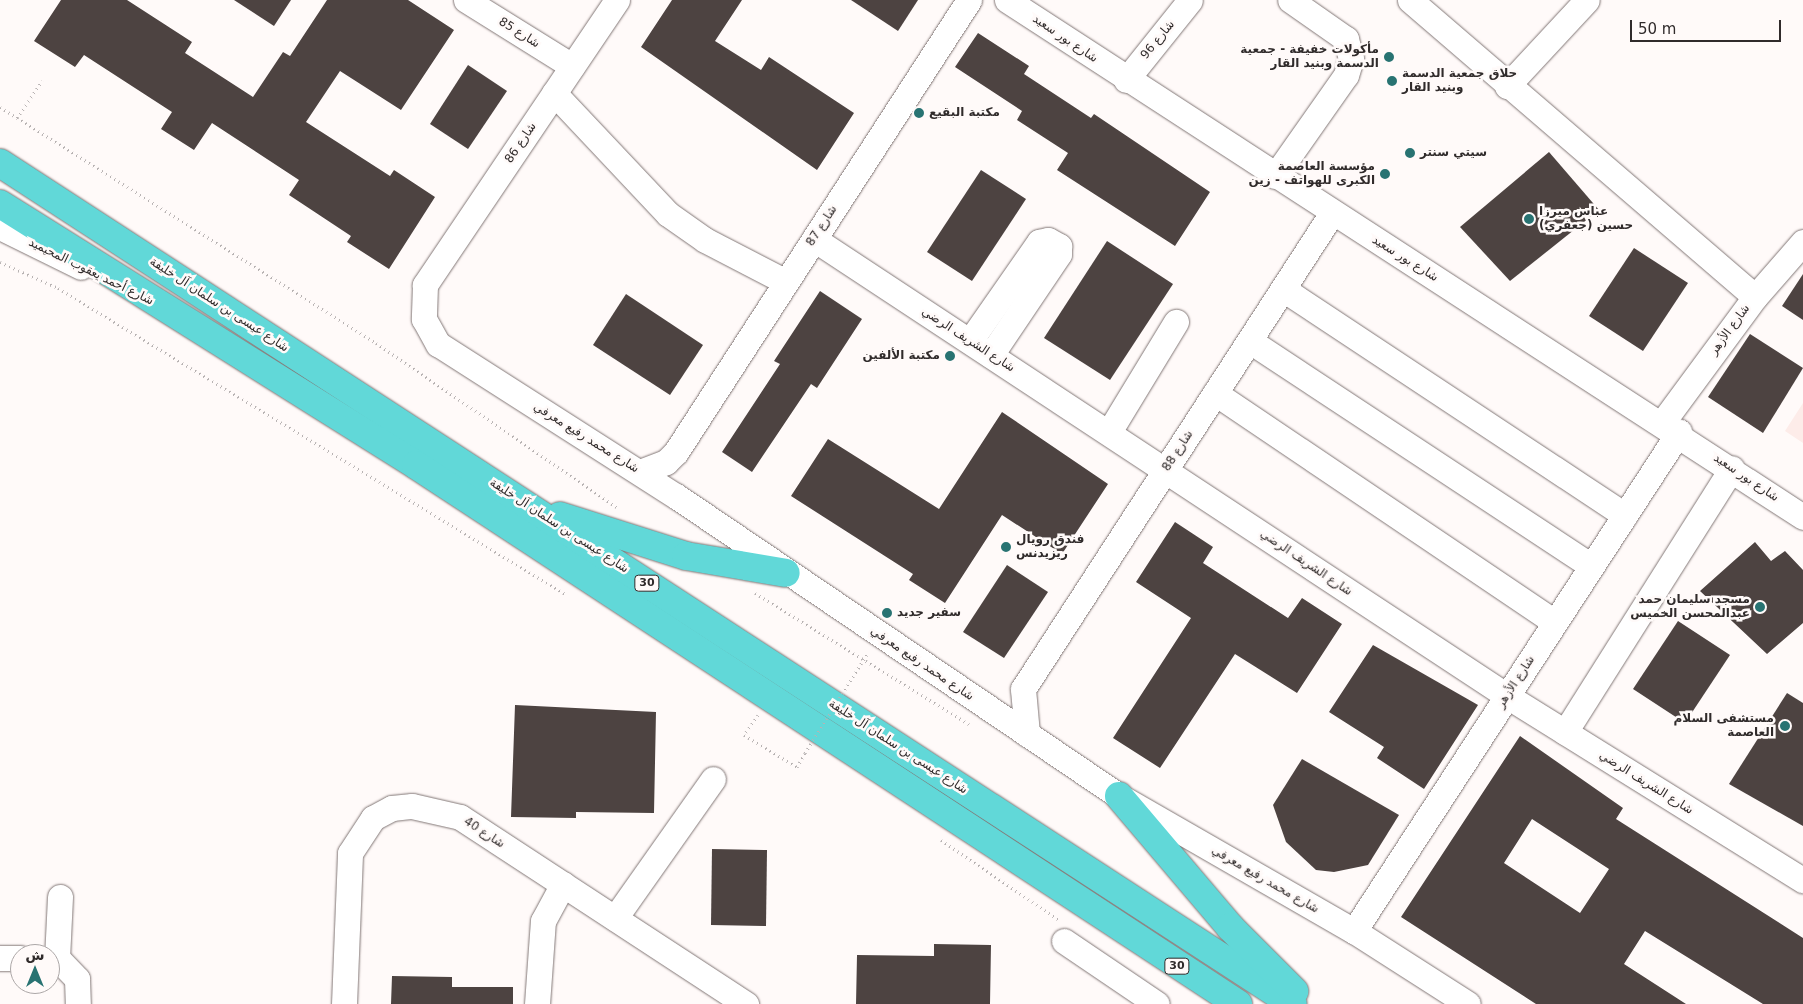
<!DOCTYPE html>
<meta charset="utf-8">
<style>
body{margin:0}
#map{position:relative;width:1803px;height:1004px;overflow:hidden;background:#fffaf9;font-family:"DejaVu Sans",Vazirmatn,sans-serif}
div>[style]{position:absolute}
.built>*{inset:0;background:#fdece9}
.building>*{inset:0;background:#4d4341}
.path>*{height:3px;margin-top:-1.5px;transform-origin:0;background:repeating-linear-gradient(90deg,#b8b3b3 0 1px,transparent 0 5px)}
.roads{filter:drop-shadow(0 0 1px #827776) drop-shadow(0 0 1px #827776)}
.minor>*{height:25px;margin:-12.5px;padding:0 12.5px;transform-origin:12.5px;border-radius:12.5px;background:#fff}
.highway>*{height:28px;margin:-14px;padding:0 14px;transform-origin:14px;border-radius:14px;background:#61d8d8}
.path-bridge>*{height:3px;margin-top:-1.5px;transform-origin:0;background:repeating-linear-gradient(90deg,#b8b3b3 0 1px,transparent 0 5px)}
.dots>*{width:14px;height:14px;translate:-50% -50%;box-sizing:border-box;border:2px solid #fffaf9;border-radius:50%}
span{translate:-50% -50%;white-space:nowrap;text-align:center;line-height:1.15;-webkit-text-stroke:5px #fffaf9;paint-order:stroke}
.shield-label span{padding:1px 4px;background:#fffaf9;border:1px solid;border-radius:4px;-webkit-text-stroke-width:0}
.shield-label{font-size:11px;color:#302b2b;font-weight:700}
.street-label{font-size:12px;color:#302b2b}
.poi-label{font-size:12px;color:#302b2b;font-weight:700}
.right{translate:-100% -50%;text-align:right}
.left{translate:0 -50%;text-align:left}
.north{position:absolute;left:10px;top:944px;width:50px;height:50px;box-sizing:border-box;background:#fffaf9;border:1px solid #aca7a7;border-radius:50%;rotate:0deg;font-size:14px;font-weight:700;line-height:20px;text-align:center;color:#302b2b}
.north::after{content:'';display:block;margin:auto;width:18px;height:22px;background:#287372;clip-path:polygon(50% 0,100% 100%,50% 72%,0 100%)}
.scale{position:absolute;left:1630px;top:20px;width:151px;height:22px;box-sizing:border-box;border:2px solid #302b2b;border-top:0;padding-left:6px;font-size:15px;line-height:18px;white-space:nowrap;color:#302b2b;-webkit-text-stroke:4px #fffaf9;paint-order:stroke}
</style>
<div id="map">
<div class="built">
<i style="clip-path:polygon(1803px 403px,1803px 443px,1785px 431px)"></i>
</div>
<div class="building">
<i style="clip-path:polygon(61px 0,127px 0,192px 42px,185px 53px,253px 97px,283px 52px,290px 56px,327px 0,408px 0,454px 30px,401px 110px,340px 71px,306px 122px,390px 176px,394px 170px,435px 197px,389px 269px,347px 242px,351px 236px,289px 195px,299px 180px,212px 123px,194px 150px,161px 129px,172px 112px,84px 55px,75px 67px,34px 41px)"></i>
<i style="clip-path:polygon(234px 0,291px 0,274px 26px)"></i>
<i style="clip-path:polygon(672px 0,742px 0,715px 41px,761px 70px,769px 57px,854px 113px,817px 170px,641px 47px)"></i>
<i style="clip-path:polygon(851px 0,918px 0,898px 31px)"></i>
<i style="clip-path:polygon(978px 33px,1029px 66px,1024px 74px,1091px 118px,1094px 114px,1210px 192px,1175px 246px,1057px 170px,1068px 153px,1017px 120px,1022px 111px,955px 67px)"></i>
<i style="clip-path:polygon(468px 65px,507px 91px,468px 149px,430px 124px)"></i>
<i style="clip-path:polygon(1549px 152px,1599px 210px,1510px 281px,1460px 227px)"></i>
<i style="clip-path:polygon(981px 170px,1026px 199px,972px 281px,927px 252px)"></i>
<i style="clip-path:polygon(1107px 241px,1173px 284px,1110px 380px,1044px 338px)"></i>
<i style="clip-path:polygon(1634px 248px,1688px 283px,1643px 351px,1589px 316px)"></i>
<i style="clip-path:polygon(1803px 274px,1803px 320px,1782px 306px)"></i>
<i style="clip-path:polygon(820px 291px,862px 319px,817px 388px,811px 384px,752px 472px,722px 452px,780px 364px,774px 361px)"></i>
<i style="clip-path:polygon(626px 294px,703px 345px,670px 395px,593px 345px)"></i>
<i style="clip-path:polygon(1750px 334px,1803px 368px,1763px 433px,1708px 397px)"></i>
<i style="clip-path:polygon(1002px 412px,1108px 484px,1062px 554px,1002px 515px,945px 603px,909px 580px,913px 574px,791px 496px,828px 439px,939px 509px)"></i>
<i style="clip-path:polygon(1175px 522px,1213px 547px,1203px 563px,1288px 618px,1302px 598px,1342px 624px,1297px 693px,1235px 654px,1160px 768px,1113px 738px,1191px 618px,1136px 582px)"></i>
<i style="clip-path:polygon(1755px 542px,1771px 561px,1785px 551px,1803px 570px,1803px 623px,1767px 654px,1700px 591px)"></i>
<i style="clip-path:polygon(1007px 565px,1048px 592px,1004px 658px,963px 632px)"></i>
<i style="clip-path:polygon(1678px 621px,1730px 655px,1685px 723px,1633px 689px)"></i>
<i style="clip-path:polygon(1373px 645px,1478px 705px,1424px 789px,1377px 758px,1384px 747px,1329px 712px)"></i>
<i style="clip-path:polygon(1787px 693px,1803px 703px,1803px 826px,1729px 784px)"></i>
<i style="clip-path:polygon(515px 705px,656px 712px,654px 813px,576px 812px,576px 818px,511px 817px)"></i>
<i style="clip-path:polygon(evenodd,1520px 736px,1623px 808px,1616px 819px,1803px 938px,1803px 1004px,1763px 1004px,1645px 931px,1624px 964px,1686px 1004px,1536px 1004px,1401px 917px,1520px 736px,1532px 819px,1609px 869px,1580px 913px,1504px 863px,1532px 819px)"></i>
<i style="clip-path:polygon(1302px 759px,1399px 815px,1368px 865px,1334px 872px,1316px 870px,1286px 842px,1273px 805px)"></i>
<i style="clip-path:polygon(712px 849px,767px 850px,766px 926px,711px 925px)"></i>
<i style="clip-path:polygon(934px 944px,991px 945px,990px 1004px,856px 1004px,857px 955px,934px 956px)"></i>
<i style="clip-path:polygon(392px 976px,452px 977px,452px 987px,513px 987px,513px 1004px,391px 1004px)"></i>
</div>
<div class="path">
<i style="left:0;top:107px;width:444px;rotate:32.1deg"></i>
<i style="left:376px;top:343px;width:291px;rotate:34.3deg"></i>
<i style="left:17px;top:118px;width:45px;rotate:-56deg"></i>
<i style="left:0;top:262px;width:64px;rotate:24.1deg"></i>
<i style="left:58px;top:288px;width:594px;rotate:31.1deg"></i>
<i style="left:755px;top:593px;width:251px;rotate:31.5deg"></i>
<i style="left:758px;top:715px;width:24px;rotate:125deg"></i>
<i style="left:744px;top:735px;width:62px;rotate:31.1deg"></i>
<i style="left:797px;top:767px;width:16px;rotate:-60deg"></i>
<i style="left:941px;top:840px;width:143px;rotate:34.1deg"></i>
</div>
<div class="roads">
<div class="minor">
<i style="left:466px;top:0;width:125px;rotate:31.9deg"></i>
<i style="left:617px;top:0;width:344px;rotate:124deg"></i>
<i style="left:425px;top:285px;width:34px;rotate:92deg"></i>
<i style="left:424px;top:319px;width:29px;rotate:61deg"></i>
<i style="left:438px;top:344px;width:282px;rotate:32.6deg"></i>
<i style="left:676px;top:496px;width:535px;rotate:34.11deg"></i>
<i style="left:1119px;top:796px;width:271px;rotate:29.9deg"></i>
<i style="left:1354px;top:931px;width:135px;rotate:32.6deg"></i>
<i style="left:1007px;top:0;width:949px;rotate:33deg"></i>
<i style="left:1410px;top:0;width:455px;rotate:40.7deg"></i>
<i style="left:1126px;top:80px;width:102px;rotate:-51.3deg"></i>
<i style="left:1507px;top:86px;width:117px;rotate:-47.1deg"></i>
<i style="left:554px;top:93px;width:166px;rotate:46.7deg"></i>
<i style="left:668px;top:214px;width:45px;rotate:35.1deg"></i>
<i style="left:705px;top:240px;width:91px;rotate:27.4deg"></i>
<i style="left:1275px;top:176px;width:123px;rotate:-54.9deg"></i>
<i style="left:1346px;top:75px;width:17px;rotate:-73deg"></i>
<i style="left:1351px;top:59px;width:21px;rotate:-104deg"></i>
<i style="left:1346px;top:39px;width:68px;rotate:-145.1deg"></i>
<i style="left:0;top:227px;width:90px;rotate:26.3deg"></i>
<i style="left:814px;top:239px;width:830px;rotate:33.4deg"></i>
<i style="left:1507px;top:696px;width:349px;rotate:31.9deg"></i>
<i style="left:1283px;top:289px;width:410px;rotate:33.5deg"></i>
<i style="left:970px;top:341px;width:121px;rotate:-55.1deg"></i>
<i style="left:1039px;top:242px;width:9px;rotate:-13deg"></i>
<i style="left:1048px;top:240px;width:13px;rotate:29deg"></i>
<i style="left:1059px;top:246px;width:8px;rotate:90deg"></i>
<i style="left:1059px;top:254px;width:122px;rotate:124deg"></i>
<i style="left:1250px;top:341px;width:409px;rotate:33.4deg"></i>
<i style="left:1215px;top:393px;width:410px;rotate:34deg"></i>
<i style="left:1662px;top:423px;width:157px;rotate:-53.6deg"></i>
<i style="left:1755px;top:297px;width:73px;rotate:-48.9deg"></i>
<i style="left:1109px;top:432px;width:129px;rotate:-58.7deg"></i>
<i style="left:640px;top:472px;width:28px;rotate:-21deg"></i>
<i style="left:666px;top:462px;width:14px;rotate:-45deg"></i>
<i style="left:676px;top:452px;width:539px;rotate:-57.05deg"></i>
<i style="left:1565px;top:732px;width:312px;rotate:-57.7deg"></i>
<i style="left:1027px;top:734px;width:45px;rotate:-95.1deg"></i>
<i style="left:1023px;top:689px;width:568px;rotate:-57.01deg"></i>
<i style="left:60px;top:897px;width:61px;rotate:92.8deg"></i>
<i style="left:57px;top:958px;width:29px;rotate:46deg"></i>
<i style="left:77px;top:979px;width:25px;rotate:88deg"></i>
<i style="left:615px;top:918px;width:170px;rotate:-54.8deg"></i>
<i style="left:1354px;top:931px;width:596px;rotate:-56.92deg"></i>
<i style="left:1064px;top:941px;width:112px;rotate:34.1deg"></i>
<i style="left:0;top:958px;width:20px"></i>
<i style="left:344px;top:1004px;width:151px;rotate:-87.7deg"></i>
<i style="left:350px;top:853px;width:42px;rotate:-56.7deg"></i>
<i style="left:373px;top:818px;width:21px;rotate:-28deg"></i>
<i style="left:392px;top:808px;width:20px;rotate:-6deg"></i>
<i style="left:412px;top:806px;width:49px;rotate:12.9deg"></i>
<i style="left:460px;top:817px;width:342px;rotate:33.2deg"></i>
<i style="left:537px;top:1004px;width:83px;rotate:-85.9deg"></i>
<i style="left:543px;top:921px;width:42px;rotate:-61.6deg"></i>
</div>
<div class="highway">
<i style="left:0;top:163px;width:1542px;rotate:33.04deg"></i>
<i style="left:0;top:204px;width:491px;rotate:32.1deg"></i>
<i style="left:416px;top:465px;width:983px;rotate:33.25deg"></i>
<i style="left:560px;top:516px;width:132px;rotate:17.6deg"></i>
<i style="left:686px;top:556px;width:101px;rotate:9.6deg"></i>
<i style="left:1119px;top:796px;width:172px;rotate:49.7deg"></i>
<i style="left:1230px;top:927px;width:91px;rotate:45deg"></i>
</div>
</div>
<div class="path-bridge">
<i style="left:805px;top:753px;width:117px;rotate:-57.9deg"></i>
</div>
<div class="dots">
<i style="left:1389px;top:57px;background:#287372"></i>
<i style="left:1392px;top:81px;background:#287372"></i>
<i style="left:919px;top:113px;background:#287372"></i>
<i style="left:1410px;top:153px;background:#287372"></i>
<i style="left:1385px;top:174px;background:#287372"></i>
<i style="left:1529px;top:219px;background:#287372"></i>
<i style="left:950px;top:356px;background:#287372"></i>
<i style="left:1006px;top:547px;background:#287372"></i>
<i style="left:1760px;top:607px;background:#287372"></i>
<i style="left:887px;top:613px;background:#287372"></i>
<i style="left:1785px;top:726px;background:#287372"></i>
</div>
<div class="shield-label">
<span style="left:647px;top:583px">30</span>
<span style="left:1177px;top:966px">30</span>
</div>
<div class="street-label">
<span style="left:519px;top:33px;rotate:32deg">شارع 85</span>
<span style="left:1065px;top:39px;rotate:34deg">شارع بور سعيد</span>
<span style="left:1158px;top:40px;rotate:-51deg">شارع 96</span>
<span style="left:521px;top:143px;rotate:-56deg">شارع 86</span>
<span style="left:822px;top:226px;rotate:-57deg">شارع 87</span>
<span style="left:1405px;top:259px;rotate:32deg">شارع بور سعيد</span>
<span style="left:91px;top:272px;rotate:26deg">شارع أحمد يعقوب المحيميد</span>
<span style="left:219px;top:305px;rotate:33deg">شارع عيسى بن سلمان آل خليفة</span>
<span style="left:1730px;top:330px;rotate:-54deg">شارع الأزهر</span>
<span style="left:968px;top:340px;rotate:33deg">شارع الشريف الرضي</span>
<span style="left:586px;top:438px;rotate:32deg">شارع محمد رفيع معرفي</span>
<span style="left:1178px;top:451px;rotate:-57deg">شارع 88</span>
<span style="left:1746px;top:478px;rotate:34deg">شارع بور سعيد</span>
<span style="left:559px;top:526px;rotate:33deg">شارع عيسى بن سلمان آل خليفة</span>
<span style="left:1306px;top:563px;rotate:34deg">شارع الشريف الرضي</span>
<span style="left:922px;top:664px;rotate:34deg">شارع محمد رفيع معرفي</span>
<span style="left:1516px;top:682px;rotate:-57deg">شارع الأزهر</span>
<span style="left:898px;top:747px;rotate:33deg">شارع عيسى بن سلمان آل خليفة</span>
<span style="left:1646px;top:783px;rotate:32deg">شارع الشريف الرضي</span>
<span style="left:484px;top:833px;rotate:33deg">شارع 40</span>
<span style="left:1265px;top:880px;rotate:30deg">شارع محمد رفيع معرفي</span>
</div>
<div class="poi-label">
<span class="right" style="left:1379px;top:57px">مأكولات خفيفة - جمعية<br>الدسمة وبنيد القار</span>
<span class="left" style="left:1402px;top:81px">حلاق جمعية الدسمة<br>وبنيد القار</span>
<span class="left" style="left:929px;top:113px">مكتبة البقيع</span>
<span class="left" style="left:1420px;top:153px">سيتي سنتر</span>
<span class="right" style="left:1375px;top:174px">مؤسسة العاصمة<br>الكبرى للهواتف - زين</span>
<span class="left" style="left:1539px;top:219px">عباس ميرزا<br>حسين (جعفري)</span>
<span class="right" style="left:940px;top:356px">مكتبة الألفين</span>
<span class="left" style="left:1016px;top:547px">فندق رويال<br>ريزيدنس</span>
<span class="right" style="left:1750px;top:607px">مسجد سليمان حمد<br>عبدالمحسن الخميس</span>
<span class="left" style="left:897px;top:613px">سفير جديد</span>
<span class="right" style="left:1774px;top:726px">مستشفى السلام<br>العاصمة</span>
</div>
<div class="north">ش</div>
<div class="scale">50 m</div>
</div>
